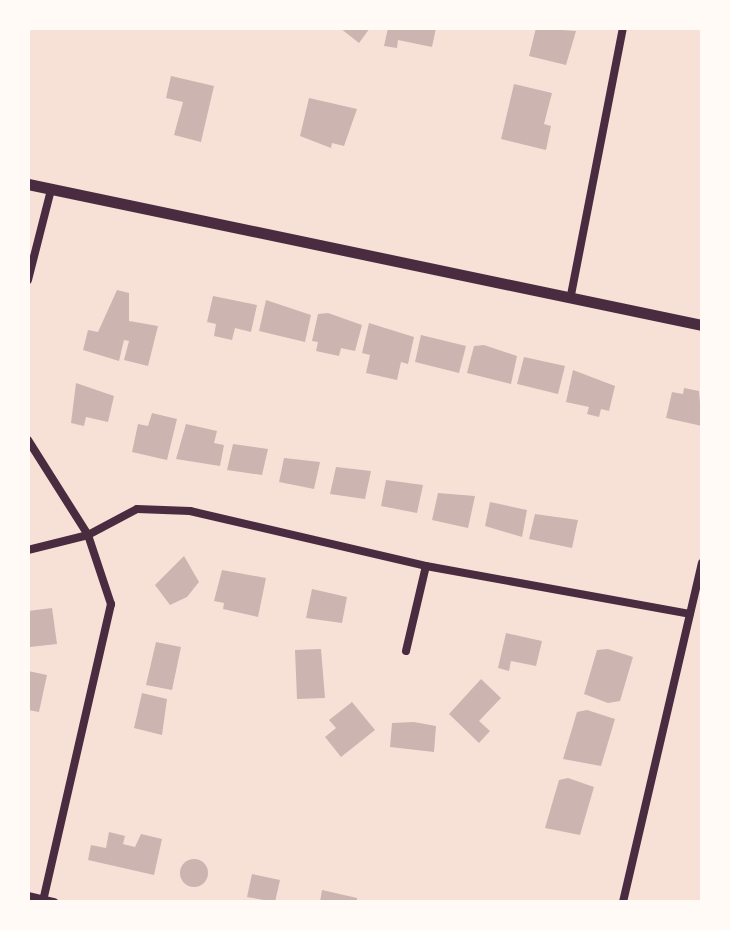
<!DOCTYPE html>
<style>
body{margin:0}
#map{position:relative;width:730px;height:930px;overflow:hidden;background:#f7e1d7;font-family:"Roboto Condensed",sans-serif}
div>[style]{position:absolute}
.building>*{inset:0;background:#ccb4b1}
.round{border-radius:50%}
.minor>*{height:8px;margin:-4px;padding:0 4px;transform-origin:4px;border-radius:4px;background:#4a2c40}
.tertiary>*{height:11px;margin:-5.5px;padding:0 5.5px;transform-origin:5.5px;border-radius:5.5px;background:#4a2c40}
span{translate:-50% -50%;white-space:nowrap;text-align:center;line-height:1.15;-webkit-text-stroke:8px #fffaf5;paint-order:stroke}
.frame{position:absolute;inset:0;border:30px solid #fffaf5;pointer-events:none}
</style>
<div id="map">
<div class="building">
<i style="clip-path:polygon(340px 28px,370px 28px,359px 43px)"></i>
<i style="clip-path:polygon(388px 28px,436px 28px,432px 47px,398px 40px,397px 48px,384px 46px)"></i>
<i style="clip-path:polygon(536px 28px,576px 31px,566px 65px,529px 56px)"></i>
<i style="clip-path:polygon(171px 76px,214px 86px,201px 142px,174px 135px,183px 102px,166px 98px)"></i>
<i style="clip-path:polygon(514px 84px,552px 93px,544px 124px,551px 126px,546px 150px,501px 139px)"></i>
<i style="clip-path:polygon(309px 98px,357px 109px,344px 146px,332px 143px,331px 148px,300px 136px)"></i>
<i style="clip-path:polygon(117px 290px,129px 293px,129px 321px,158px 326px,148px 366px,124px 360px,129px 341px,124px 340px,119px 361px,83px 350px,88px 330px,98px 332px)"></i>
<i style="clip-path:polygon(213px 296px,257px 305px,251px 332px,235px 328px,232px 340px,214px 336px,216px 324px,207px 322px)"></i>
<i style="clip-path:polygon(266px 300px,311px 315px,305px 342px,259px 331px)"></i>
<i style="clip-path:polygon(328px 313px,362px 325px,355px 351px,341px 348px,339px 356px,316px 351px,318px 342px,312px 341px,318px 314px)"></i>
<i style="clip-path:polygon(369px 323px,414px 337px,408px 364px,401px 362px,397px 380px,366px 373px,370px 355px,362px 353px)"></i>
<i style="clip-path:polygon(421px 335px,466px 346px,459px 373px,415px 362px)"></i>
<i style="clip-path:polygon(484px 345px,517px 356px,511px 384px,467px 373px,474px 346px)"></i>
<i style="clip-path:polygon(524px 357px,565px 366px,558px 394px,517px 384px)"></i>
<i style="clip-path:polygon(573px 370px,615px 386px,609px 411px,601px 409px,599px 417px,587px 414px,589px 407px,566px 402px)"></i>
<i style="clip-path:polygon(76px 383px,114px 396px,108px 422px,86px 417px,84px 426px,71px 423px)"></i>
<i style="clip-path:polygon(684px 388px,699px 391px,702px 426px,666px 418px,672px 392px,683px 394px)"></i>
<i style="clip-path:polygon(152px 413px,177px 419px,167px 460px,132px 452px,138px 424px,148px 426px)"></i>
<i style="clip-path:polygon(186px 424px,217px 431px,214px 443px,224px 445px,220px 466px,176px 459px)"></i>
<i style="clip-path:polygon(233px 444px,268px 449px,262px 475px,227px 470px)"></i>
<i style="clip-path:polygon(284px 458px,320px 462px,314px 489px,279px 482px)"></i>
<i style="clip-path:polygon(336px 467px,371px 471px,365px 499px,330px 494px)"></i>
<i style="clip-path:polygon(386px 480px,423px 485px,417px 513px,381px 506px)"></i>
<i style="clip-path:polygon(438px 493px,475px 496px,468px 528px,432px 520px)"></i>
<i style="clip-path:polygon(490px 502px,527px 510px,522px 537px,485px 526px)"></i>
<i style="clip-path:polygon(535px 514px,578px 520px,572px 548px,529px 539px)"></i>
<i style="clip-path:polygon(184px 556px,199px 582px,187px 597px,170px 605px,155px 585px)"></i>
<i style="clip-path:polygon(222px 570px,266px 578px,258px 617px,223px 609px,224px 603px,214px 601px)"></i>
<i style="clip-path:polygon(312px 589px,347px 597px,342px 623px,306px 618px)"></i>
<i style="clip-path:polygon(52px 608px,57px 644px,30px 647px,28px 611px)"></i>
<i style="clip-path:polygon(506px 633px,542px 641px,536px 666px,511px 661px,509px 671px,498px 668px)"></i>
<i style="clip-path:polygon(156px 642px,181px 647px,172px 690px,146px 685px)"></i>
<i style="clip-path:polygon(321px 649px,325px 698px,297px 699px,295px 650px)"></i>
<i style="clip-path:polygon(608px 649px,633px 657px,620px 701px,608px 703px,584px 694px,597px 650px)"></i>
<i style="clip-path:polygon(28px 671px,47px 675px,39px 712px,28px 710px)"></i>
<i style="clip-path:polygon(481px 679px,501px 698px,479px 721px,490px 731px,479px 743px,449px 714px)"></i>
<i style="clip-path:polygon(142px 693px,167px 699px,162px 735px,134px 728px)"></i>
<i style="clip-path:polygon(352px 702px,375px 730px,341px 757px,325px 737px,336px 728px,329px 720px)"></i>
<i style="clip-path:polygon(587px 710px,615px 719px,601px 766px,563px 759px,577px 712px)"></i>
<i style="clip-path:polygon(414px 722px,436px 726px,434px 752px,390px 747px,392px 723px)"></i>
<i style="clip-path:polygon(568px 778px,594px 787px,580px 835px,545px 828px,559px 780px)"></i>
<i style="clip-path:polygon(109px 832px,125px 836px,123px 844px,135px 847px,141px 834px,162px 839px,154px 875px,88px 860px,91px 845px,106px 848px)"></i>
<i class="round" style="left:180px;top:859px;width:28px;height:28px"></i>
<i style="clip-path:polygon(252px 874px,280px 880px,275px 902px,247px 897px)"></i>
<i style="clip-path:polygon(322px 890px,357px 898px,357px 902px,320px 902px)"></i>
</div>
<div class="minor">
<i style="left:28px;top:280px;width:93px;rotate:-75.7deg"></i>
<i style="left:571px;top:295px;width:272px;rotate:-79deg"></i>
<i style="left:28px;top:440px;width:112px;rotate:57.7deg"></i>
<i style="left:88px;top:535px;width:73px;rotate:71.6deg"></i>
<i style="left:111px;top:604px;width:304px;rotate:102.9deg"></i>
<i style="left:28px;top:550px;width:62px;rotate:-14deg"></i>
<i style="left:88px;top:535px;width:55px;rotate:-28deg"></i>
<i style="left:137px;top:509px;width:53px;rotate:2.2deg"></i>
<i style="left:190px;top:511px;width:242px;rotate:13.1deg"></i>
<i style="left:426px;top:566px;width:268px;rotate:10.3deg"></i>
<i style="left:406px;top:651px;width:87px;rotate:-76.8deg"></i>
<i style="left:28px;top:896px;width:27px;rotate:13deg"></i>
<i style="left:623px;top:902px;width:348px;rotate:-76.9deg"></i>
</div>
<div class="tertiary">
<i style="left:28px;top:184px;width:689px;rotate:11.82deg"></i>
</div>
<div class="frame"></div>
</div>
